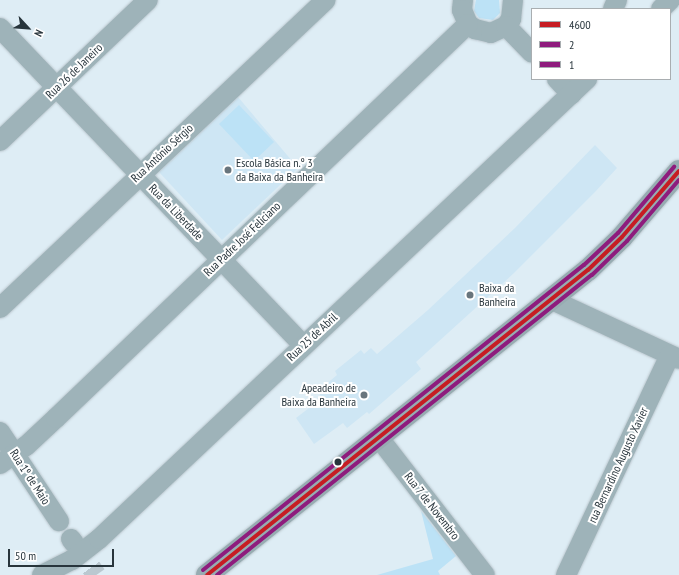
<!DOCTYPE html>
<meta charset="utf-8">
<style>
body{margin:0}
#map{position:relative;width:679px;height:575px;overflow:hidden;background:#deedf5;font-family:"PT Sans Narrow",sans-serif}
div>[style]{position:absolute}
.built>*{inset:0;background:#cee6f4}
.green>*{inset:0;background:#bce2f6}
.minor-tunnel>*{height:20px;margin-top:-10px;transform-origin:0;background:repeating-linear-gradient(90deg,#bac8d0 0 20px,transparent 0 30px)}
.roads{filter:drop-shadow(0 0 1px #bbc7ce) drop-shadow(0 0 1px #bbc7ce)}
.minor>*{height:20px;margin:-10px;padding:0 10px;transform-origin:10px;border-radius:10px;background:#9eb3b9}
.major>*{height:22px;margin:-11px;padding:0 11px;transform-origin:11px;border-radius:11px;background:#97acb2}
.bus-1>*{height:4px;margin:-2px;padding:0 2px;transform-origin:2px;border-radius:2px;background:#c61d23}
.bus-2>*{height:4px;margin:-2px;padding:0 2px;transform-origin:2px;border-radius:2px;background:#8e1c7d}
.bus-3>*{height:4px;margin:-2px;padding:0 2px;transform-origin:2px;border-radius:2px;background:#8e1c7d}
.dots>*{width:11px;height:11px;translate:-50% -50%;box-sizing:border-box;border:2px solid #fff;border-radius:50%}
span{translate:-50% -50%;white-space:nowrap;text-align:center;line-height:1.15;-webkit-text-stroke:4px #fff;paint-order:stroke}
.street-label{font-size:12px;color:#28353c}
.poi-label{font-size:12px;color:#28353c}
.left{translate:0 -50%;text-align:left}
.right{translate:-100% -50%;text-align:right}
.legend{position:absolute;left:531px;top:8px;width:140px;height:72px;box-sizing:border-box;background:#fff;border:1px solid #a9aeb1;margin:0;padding:5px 7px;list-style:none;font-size:12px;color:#28353c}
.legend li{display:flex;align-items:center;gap:8px;height:20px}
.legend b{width:20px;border:1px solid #a9aeb1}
.north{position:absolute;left:8px;top:8px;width:40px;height:40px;-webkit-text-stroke:3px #fff;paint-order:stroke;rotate:116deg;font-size:11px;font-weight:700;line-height:16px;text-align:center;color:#28353c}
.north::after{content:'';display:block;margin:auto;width:14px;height:18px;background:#28353c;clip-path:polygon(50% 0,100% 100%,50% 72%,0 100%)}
.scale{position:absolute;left:8px;top:549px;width:106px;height:18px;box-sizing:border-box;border:2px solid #28353c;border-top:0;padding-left:5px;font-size:12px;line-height:14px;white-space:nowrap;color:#28353c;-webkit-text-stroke:3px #fff;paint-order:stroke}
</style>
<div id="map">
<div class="built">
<i style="clip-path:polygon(238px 97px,298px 168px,222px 240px,159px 172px)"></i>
<i style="clip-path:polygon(595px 145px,617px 168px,595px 192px,514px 273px,416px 362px,421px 369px,369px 414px,367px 412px,347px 428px,343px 423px,314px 444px,296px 418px,322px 398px,318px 391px,337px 375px,335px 371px,361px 350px,364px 354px,371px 348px,377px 354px,428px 310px,515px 228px)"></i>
</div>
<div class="green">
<i style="clip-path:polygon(476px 0,499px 0,500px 13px,493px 20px,479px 18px,474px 11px)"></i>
<i style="clip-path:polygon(239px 105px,274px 142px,254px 161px,219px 124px)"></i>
<i style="clip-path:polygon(421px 511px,456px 556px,438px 571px,440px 575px,377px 575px,433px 559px)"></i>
</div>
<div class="minor-tunnel">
<i style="left:74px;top:543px;width:39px;rotate:55deg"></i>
</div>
<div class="roads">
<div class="minor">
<i style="left:463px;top:0;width:10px;rotate:96deg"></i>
<i style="left:462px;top:10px;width:15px;rotate:67deg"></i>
<i style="left:468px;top:24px;width:9px;rotate:36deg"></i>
<i style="left:475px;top:29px;width:16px;rotate:14deg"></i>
<i style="left:491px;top:33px;width:17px;rotate:-25deg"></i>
<i style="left:506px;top:26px;width:9px;rotate:-54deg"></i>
<i style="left:511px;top:19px;width:19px;rotate:-84deg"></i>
<i style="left:613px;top:9px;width:10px;rotate:-66deg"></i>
<i style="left:661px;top:9px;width:13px;rotate:-45deg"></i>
<i style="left:506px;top:26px;width:37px;rotate:46deg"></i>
<i style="left:0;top:28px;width:439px;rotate:46.3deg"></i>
<i style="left:557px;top:79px;width:21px;rotate:47deg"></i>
<i style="left:0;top:141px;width:204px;rotate:-43.6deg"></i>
<i style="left:552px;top:300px;width:140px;rotate:24.9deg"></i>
<i style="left:0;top:308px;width:448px;rotate:-43.4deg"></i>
<i style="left:0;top:432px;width:107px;rotate:56.5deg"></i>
<i style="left:379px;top:438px;width:173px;rotate:52.3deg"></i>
<i style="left:0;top:464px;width:32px;rotate:-35deg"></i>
<i style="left:26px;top:446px;width:41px;rotate:-43deg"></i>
<i style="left:56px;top:418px;width:570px;rotate:-43.72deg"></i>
<i style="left:71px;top:539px;width:5px;rotate:53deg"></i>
<i style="left:42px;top:575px;width:34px;rotate:-27deg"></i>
<i style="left:72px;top:560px;width:34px;rotate:-38deg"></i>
<i style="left:99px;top:539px;width:671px;rotate:-43.31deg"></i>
<i style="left:566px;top:575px;width:243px;rotate:-64.7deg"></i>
</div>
<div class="major">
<i style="left:207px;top:575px;width:488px;rotate:-38.7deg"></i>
<i style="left:588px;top:270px;width:47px;rotate:-44.1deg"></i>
<i style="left:622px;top:237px;width:87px;rotate:-49.2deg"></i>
</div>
</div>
<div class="bus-1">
<i style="left:207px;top:575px;width:488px;rotate:-38.7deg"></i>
<i style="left:588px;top:270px;width:47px;rotate:-44.1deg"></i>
<i style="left:622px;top:237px;width:87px;rotate:-49.2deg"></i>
</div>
<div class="bus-2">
<i style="left:217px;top:575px;width:480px;rotate:-38.7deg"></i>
<i style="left:592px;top:275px;width:49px;rotate:-44.2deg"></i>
<i style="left:627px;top:241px;width:80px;rotate:-49.6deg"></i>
</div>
<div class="bus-3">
<i style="left:203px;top:570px;width:488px;rotate:-38.7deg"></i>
<i style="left:584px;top:265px;width:47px;rotate:-43.3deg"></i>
<i style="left:618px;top:233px;width:87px;rotate:-49.7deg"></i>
</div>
<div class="dots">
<i style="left:228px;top:170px;background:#68757d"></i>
<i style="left:470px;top:295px;background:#68757d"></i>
<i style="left:364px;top:395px;background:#68757d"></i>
<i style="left:338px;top:462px;background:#28353c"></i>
</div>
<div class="street-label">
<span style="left:74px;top:71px;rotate:-44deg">Rua 26 de Janeiro</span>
<span style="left:162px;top:153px;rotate:-43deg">Rua António Sérgio</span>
<span style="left:176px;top:212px;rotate:46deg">Rua da Liberdade</span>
<span style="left:242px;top:239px;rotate:-44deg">Rua Padre José Feliciano</span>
<span style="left:312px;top:337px;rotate:-43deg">Rua 25 de Abril</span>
<span style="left:618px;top:465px;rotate:-65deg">rua Bernardino Augusto Xavier</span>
<span style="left:30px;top:477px;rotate:57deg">Rua 1º de Maio</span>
<span style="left:432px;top:506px;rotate:52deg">Rua 7 de Novembro</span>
</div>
<div class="poi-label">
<span class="left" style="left:236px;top:170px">Escola Básica n.º 3<br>da Baixa da Banheira</span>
<span class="left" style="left:479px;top:295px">Baixa da<br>Banheira</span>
<span class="right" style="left:356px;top:395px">Apeadeiro de<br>Baixa da Banheira</span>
</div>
<ul class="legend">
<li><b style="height:5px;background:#c61d23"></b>4600</li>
<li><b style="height:5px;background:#8e1c7d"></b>2</li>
<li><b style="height:5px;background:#8e1c7d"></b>1</li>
</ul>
<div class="north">N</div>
<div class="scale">50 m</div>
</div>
